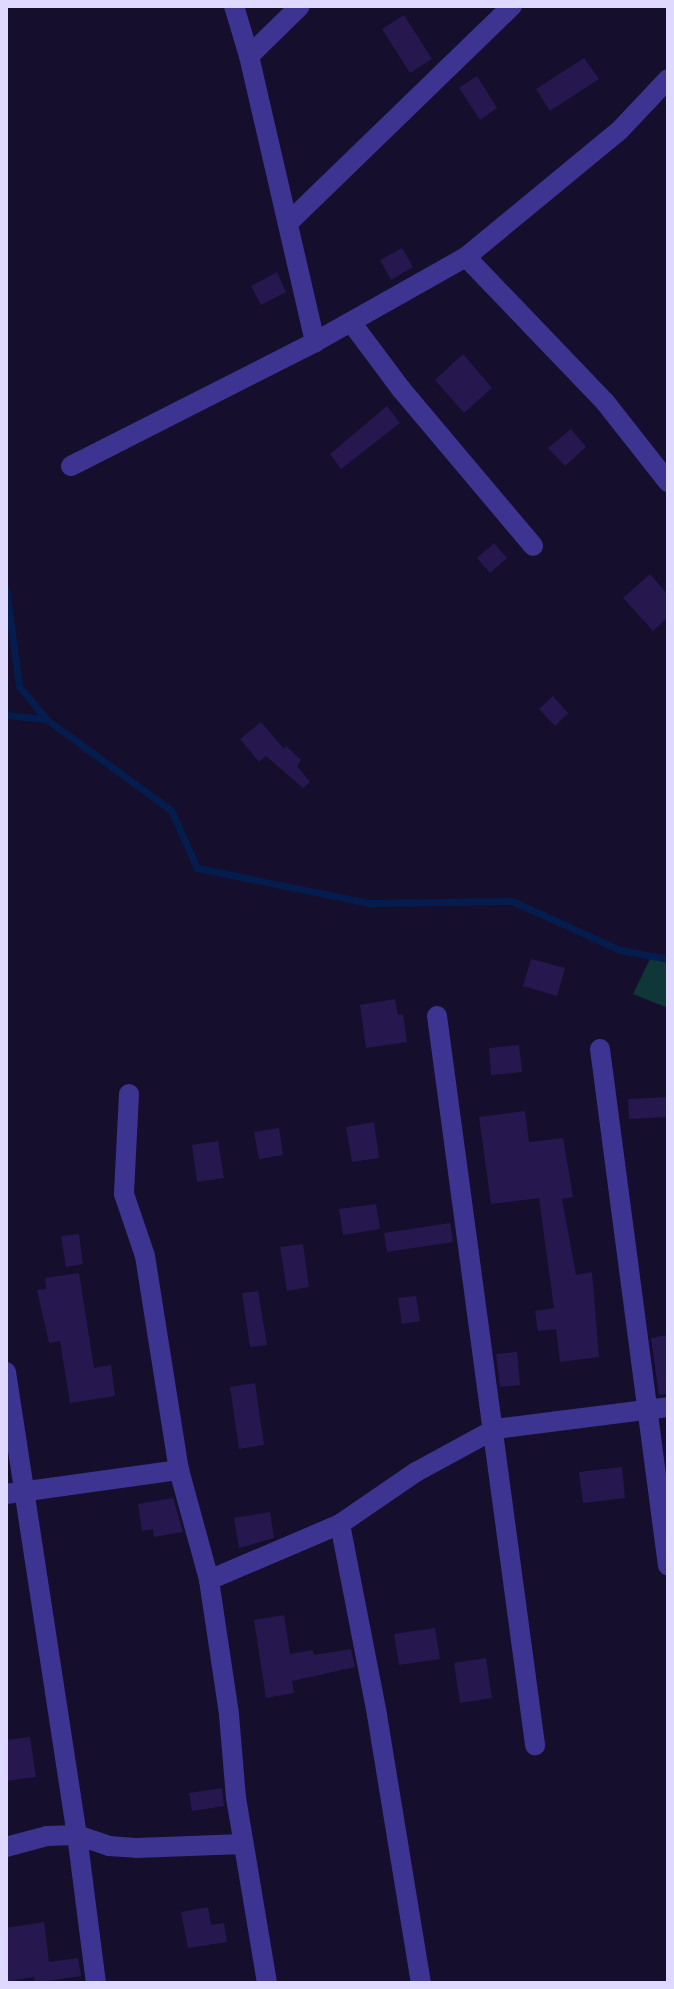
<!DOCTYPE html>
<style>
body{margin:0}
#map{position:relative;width:674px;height:1989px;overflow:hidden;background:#150e2c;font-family:Helvetica,sans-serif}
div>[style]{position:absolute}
.green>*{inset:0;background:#103737}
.stream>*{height:7px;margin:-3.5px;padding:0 3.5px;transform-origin:3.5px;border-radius:3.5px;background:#051d4e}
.building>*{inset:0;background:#26184f}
.minor>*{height:20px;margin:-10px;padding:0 10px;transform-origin:10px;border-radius:10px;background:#3c3490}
span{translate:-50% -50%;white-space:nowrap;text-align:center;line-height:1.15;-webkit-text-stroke:6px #150e2c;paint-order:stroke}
.frame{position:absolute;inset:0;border:8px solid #dfd9ff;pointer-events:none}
</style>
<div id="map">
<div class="green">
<i style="clip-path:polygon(651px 957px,668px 962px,668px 1008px,633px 994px)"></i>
</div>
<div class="stream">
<i style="left:6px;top:589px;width:98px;rotate:82.4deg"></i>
<i style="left:19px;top:686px;width:43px;rotate:50.7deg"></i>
<i style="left:46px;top:719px;width:155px;rotate:36.1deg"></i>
<i style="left:171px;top:810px;width:64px;rotate:65.9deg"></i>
<i style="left:197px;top:868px;width:176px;rotate:11.5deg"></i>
<i style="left:369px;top:903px;width:143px;rotate:-0.8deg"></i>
<i style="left:512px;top:901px;width:119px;rotate:24.4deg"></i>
<i style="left:620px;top:950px;width:49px;rotate:10.6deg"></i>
<i style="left:6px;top:715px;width:40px;rotate:5.7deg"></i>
</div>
<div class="building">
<i style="clip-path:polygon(404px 15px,432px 59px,410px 73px,382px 29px)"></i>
<i style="clip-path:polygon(584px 58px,599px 79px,550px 111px,536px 89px)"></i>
<i style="clip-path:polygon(477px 76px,497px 108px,480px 120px,459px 88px)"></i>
<i style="clip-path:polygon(402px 248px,413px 267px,391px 280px,380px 260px)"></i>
<i style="clip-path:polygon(277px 272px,286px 292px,261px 305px,251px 286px)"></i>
<i style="clip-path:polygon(463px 354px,492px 388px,464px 413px,435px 380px)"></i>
<i style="clip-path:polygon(387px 406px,400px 423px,341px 469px,330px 454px)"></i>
<i style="clip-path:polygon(571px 429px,586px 447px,565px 466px,548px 448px)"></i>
<i style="clip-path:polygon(494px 543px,507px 558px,490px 573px,477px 558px)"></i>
<i style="clip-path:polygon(650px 574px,668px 595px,668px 617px,653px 631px,623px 598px)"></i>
<i style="clip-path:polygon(553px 696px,568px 713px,555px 726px,539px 709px)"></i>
<i style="clip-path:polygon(261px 722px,284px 749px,286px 746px,301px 760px,297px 766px,310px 782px,303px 788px,266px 756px,259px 762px,240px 739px)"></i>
<i style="clip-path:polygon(531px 959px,565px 968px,557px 996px,523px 986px)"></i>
<i style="clip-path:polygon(395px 999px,398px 1015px,403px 1014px,407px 1042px,366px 1048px,360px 1005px)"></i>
<i style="clip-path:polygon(519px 1045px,522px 1072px,491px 1075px,489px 1048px)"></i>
<i style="clip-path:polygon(668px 1097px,668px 1117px,629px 1119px,628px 1099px)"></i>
<i style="clip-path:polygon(525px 1111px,529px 1142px,563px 1138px,573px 1197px,562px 1199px,576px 1275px,592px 1272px,599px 1357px,560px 1362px,556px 1329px,538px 1331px,535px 1311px,554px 1308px,539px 1198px,491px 1204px,479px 1117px)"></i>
<i style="clip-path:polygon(374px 1122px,379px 1158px,352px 1162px,346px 1127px)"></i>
<i style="clip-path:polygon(279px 1128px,283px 1155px,259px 1159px,254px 1132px)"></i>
<i style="clip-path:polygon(218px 1141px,224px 1178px,197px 1182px,192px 1145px)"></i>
<i style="clip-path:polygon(376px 1204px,380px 1229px,343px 1235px,339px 1209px)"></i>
<i style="clip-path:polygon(450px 1223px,453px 1242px,387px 1252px,384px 1233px)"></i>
<i style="clip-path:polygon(79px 1234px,83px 1264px,66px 1267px,61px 1236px)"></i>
<i style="clip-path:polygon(303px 1244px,309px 1287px,287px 1291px,280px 1247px)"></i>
<i style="clip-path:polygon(79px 1273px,94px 1368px,111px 1365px,115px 1396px,70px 1403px,60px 1341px,49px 1343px,37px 1290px,46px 1289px,45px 1278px)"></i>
<i style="clip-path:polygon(258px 1291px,267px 1345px,250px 1347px,242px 1293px)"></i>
<i style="clip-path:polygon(416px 1296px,420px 1321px,402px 1324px,398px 1298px)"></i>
<i style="clip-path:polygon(668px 1335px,668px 1394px,659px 1395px,651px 1338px)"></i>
<i style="clip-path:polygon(517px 1352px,520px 1385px,500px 1387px,496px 1354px)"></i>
<i style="clip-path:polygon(255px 1383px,264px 1445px,239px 1449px,230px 1387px)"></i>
<i style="clip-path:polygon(622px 1467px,625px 1498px,583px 1503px,579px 1472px)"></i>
<i style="clip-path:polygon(173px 1498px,183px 1532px,154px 1537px,153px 1529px,142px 1531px,138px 1504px)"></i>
<i style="clip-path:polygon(270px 1512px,274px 1538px,239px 1548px,234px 1518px)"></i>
<i style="clip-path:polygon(284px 1615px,290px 1654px,313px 1650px,314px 1655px,351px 1649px,355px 1667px,292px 1681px,294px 1693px,266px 1698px,254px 1620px)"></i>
<i style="clip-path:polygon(435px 1628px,440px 1659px,399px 1665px,394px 1634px)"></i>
<i style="clip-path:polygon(486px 1658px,492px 1698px,460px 1703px,454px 1663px)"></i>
<i style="clip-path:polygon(30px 1737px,36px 1777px,7px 1781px,6px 1740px)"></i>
<i style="clip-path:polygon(222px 1788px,224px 1806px,192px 1811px,189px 1793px)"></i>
<i style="clip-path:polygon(208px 1907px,211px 1925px,224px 1923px,227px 1942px,188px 1948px,181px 1912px)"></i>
<i style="clip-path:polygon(44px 1922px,49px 1962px,78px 1958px,81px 1976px,35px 1983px,34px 1977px,6px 1982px,6px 1928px)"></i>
</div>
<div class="minor">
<i style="left:234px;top:6px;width:52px;rotate:73.3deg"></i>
<i style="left:249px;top:56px;width:294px;rotate:77deg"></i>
<i style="left:249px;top:56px;width:71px;rotate:-44.4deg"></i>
<i style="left:288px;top:223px;width:312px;rotate:-44.1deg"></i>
<i style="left:466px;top:257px;width:201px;rotate:46.2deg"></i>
<i style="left:605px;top:402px;width:102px;rotate:51.8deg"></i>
<i style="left:351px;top:322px;width:84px;rotate:53.3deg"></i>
<i style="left:401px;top:389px;width:205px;rotate:49.9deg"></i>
<i style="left:71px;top:466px;width:274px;rotate:-26.9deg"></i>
<i style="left:315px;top:342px;width:173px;rotate:-29.4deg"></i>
<i style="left:466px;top:257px;width:198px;rotate:-39.5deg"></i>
<i style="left:619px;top:131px;width:71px;rotate:-46.7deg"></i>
<i style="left:437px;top:1016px;width:736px;rotate:82.34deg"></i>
<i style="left:600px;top:1049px;width:521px;rotate:82.51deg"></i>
<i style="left:129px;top:1094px;width:100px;rotate:92.9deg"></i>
<i style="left:124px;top:1194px;width:65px;rotate:71.3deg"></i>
<i style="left:145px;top:1256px;width:217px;rotate:81deg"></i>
<i style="left:179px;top:1470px;width:114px;rotate:74.7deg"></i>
<i style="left:6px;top:1372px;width:468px;rotate:81.3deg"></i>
<i style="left:77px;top:1835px;width:149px;rotate:82.7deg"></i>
<i style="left:6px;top:1494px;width:175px;rotate:-7.9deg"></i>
<i style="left:340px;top:1524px;width:195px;rotate:79deg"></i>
<i style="left:377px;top:1715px;width:272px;rotate:80.7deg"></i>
<i style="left:6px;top:1847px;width:42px;rotate:-15deg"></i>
<i style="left:47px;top:1836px;width:30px;rotate:-2deg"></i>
<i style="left:77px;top:1835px;width:34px;rotate:19deg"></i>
<i style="left:109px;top:1846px;width:27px;rotate:4deg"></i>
<i style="left:136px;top:1848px;width:107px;rotate:-2.1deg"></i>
<i style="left:267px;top:1983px;width:188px;rotate:-99.5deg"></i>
<i style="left:236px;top:1798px;width:84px;rotate:-94.8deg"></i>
<i style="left:229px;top:1714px;width:135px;rotate:-98.5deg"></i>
<i style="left:209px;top:1580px;width:142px;rotate:-23.1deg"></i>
<i style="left:340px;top:1524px;width:92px;rotate:-34.4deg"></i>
<i style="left:416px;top:1472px;width:90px;rotate:-28.6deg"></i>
<i style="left:495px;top:1429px;width:174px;rotate:-7.2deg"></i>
</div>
<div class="frame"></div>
</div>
